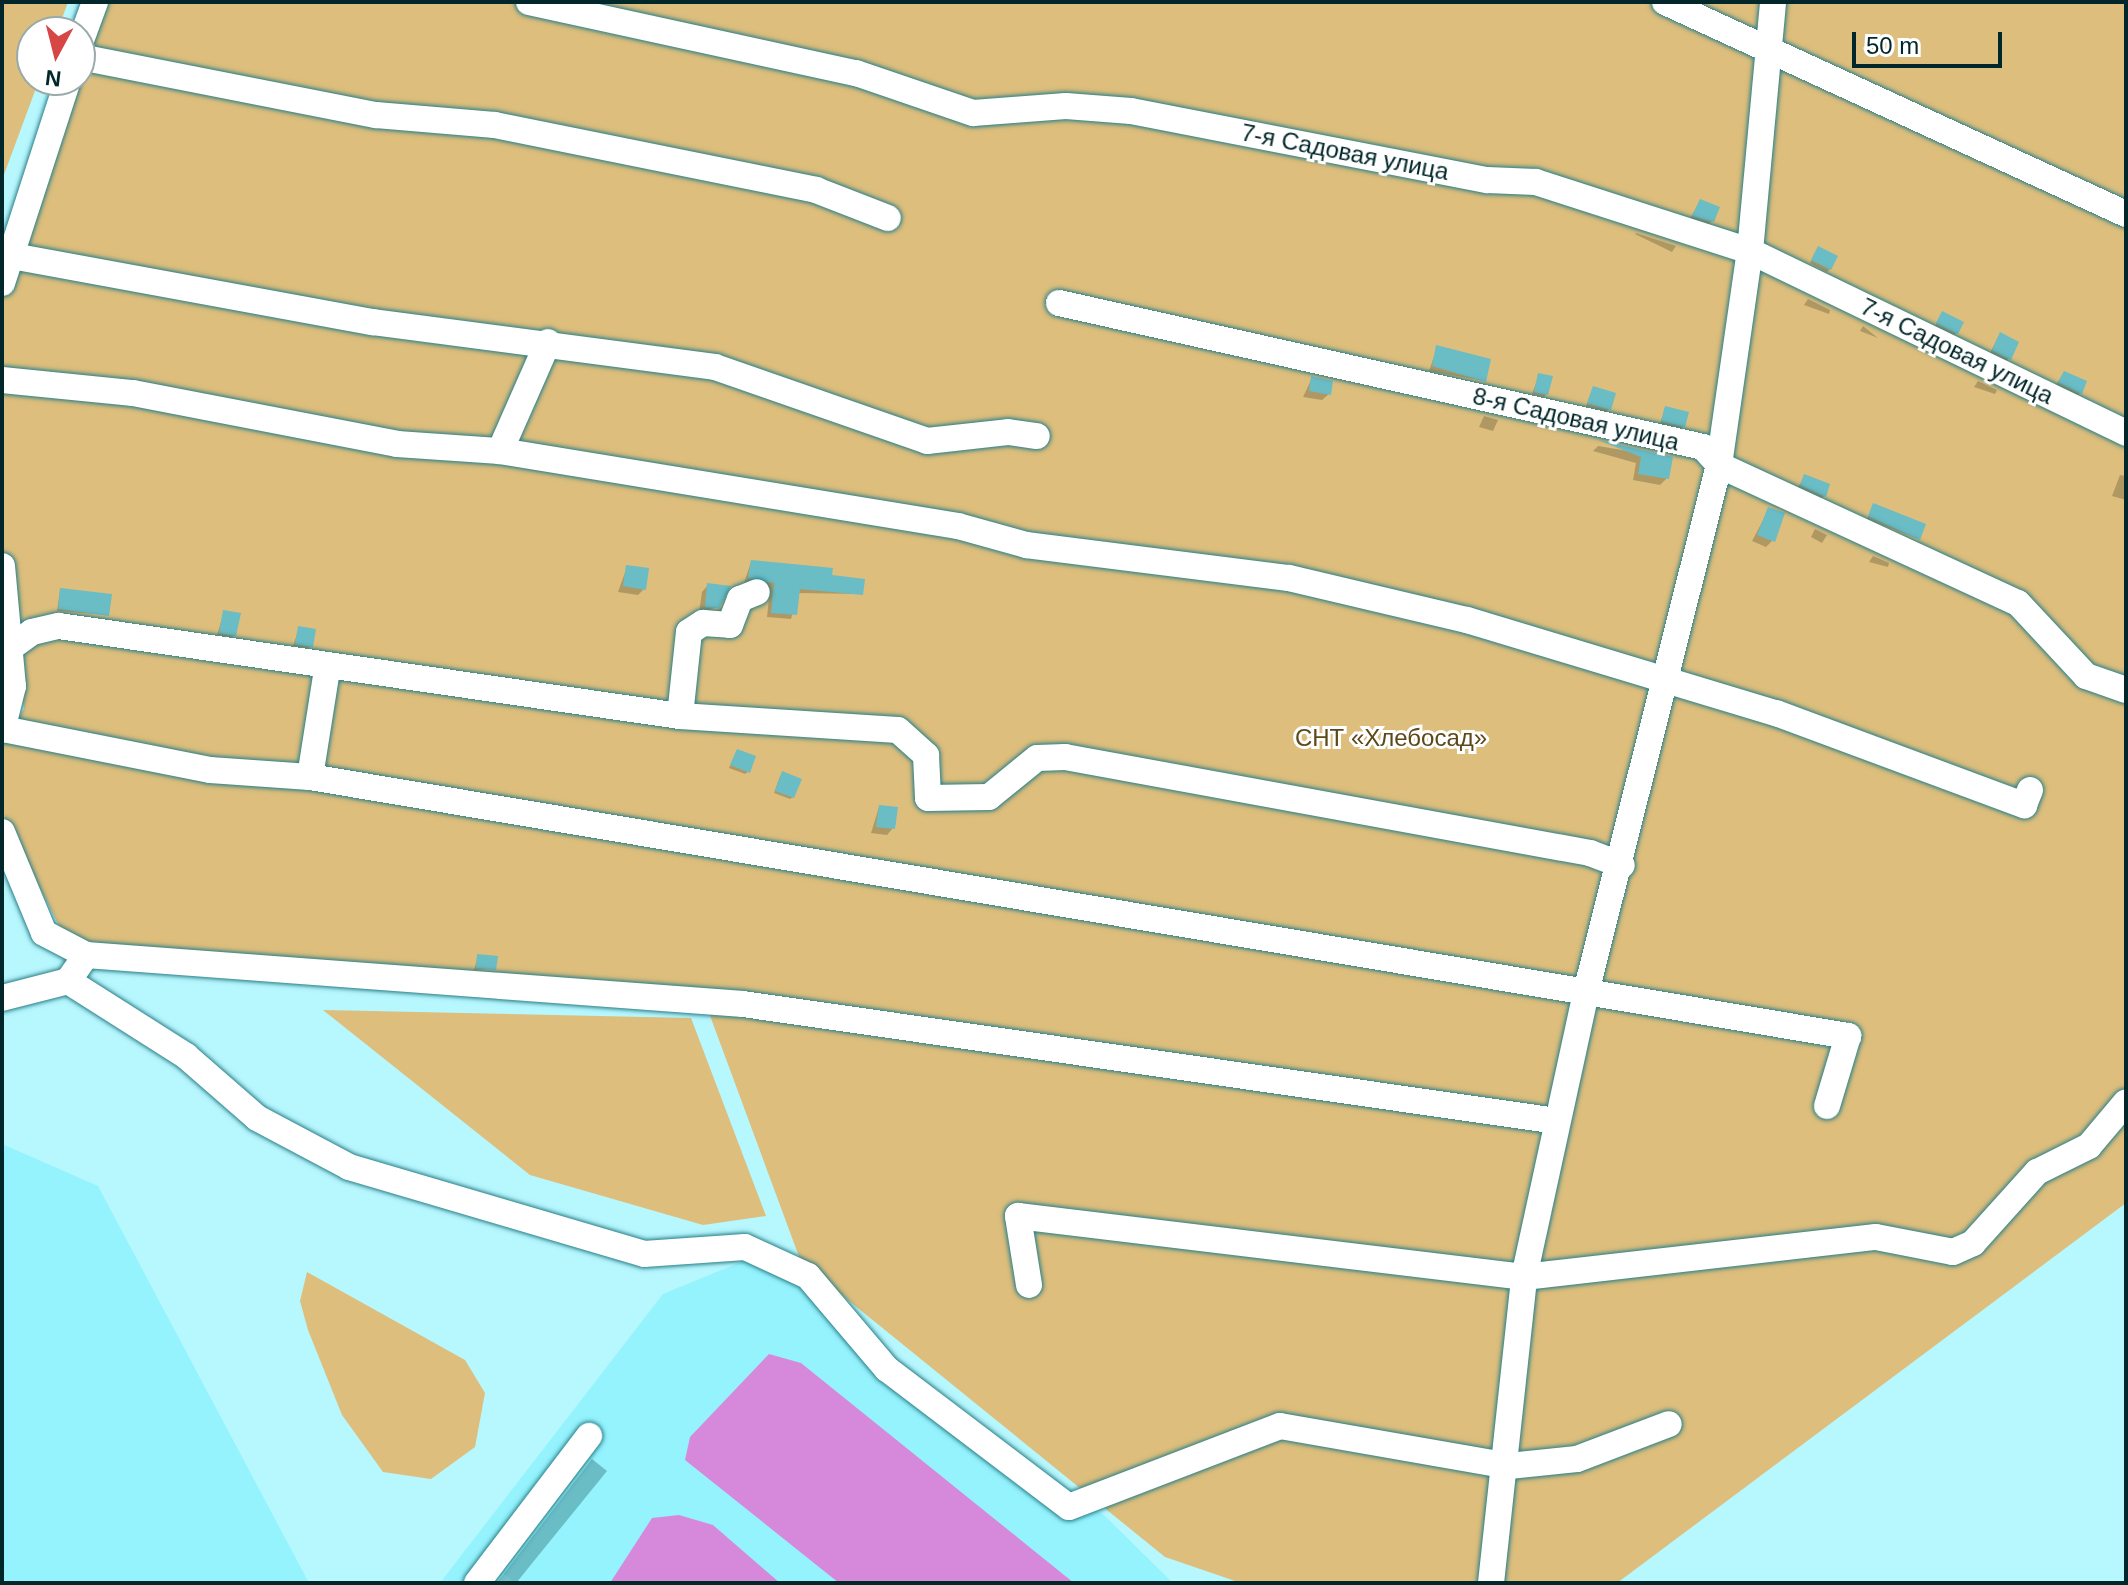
<!DOCTYPE html>
<meta charset="utf-8">
<style>
body{margin:0}
#map{position:relative;width:2128px;height:1585px;overflow:hidden;background:#b7f7fe;font-family:Arial,sans-serif}
div>[style]{position:absolute}
.built>*{inset:0;background:#94f3fd}
.green>*{inset:0;background:#ddbe7c}
.water>*{inset:0;background:#d689db}
.shadow>*{inset:0;background:#0003}
.building>*{inset:0;background:#6abcc5}
.roads{filter:drop-shadow(0 0 2px #287f88) drop-shadow(0 0 2px #287f88)}
.minor>*{height:26px;margin:-13px;padding:0 13px;transform-origin:13px;border-radius:13px;background:#fff}
span{translate:-50% -50%;white-space:nowrap;text-align:center;line-height:1.15;-webkit-text-stroke:6px #fff;paint-order:stroke}
.street-label{font-size:24px;color:#02272a}
.park-label{font-size:24px;color:#5d4819}
.frame{position:absolute;inset:0;border:4px solid #02272a;pointer-events:none}
.north{position:absolute;left:16px;top:16px;width:80px;height:80px;box-sizing:border-box;background:#fff;border:2px solid #9aa9aa;border-radius:50%;rotate:187deg;font-size:22px;font-weight:700;line-height:32px;text-align:center;color:#02272a}
.north::after{content:'';display:block;margin:auto;width:28px;height:36px;background:#d54645;clip-path:polygon(50% 0,100% 100%,50% 72%,0 100%)}
.scale{position:absolute;left:1852px;top:32px;width:150px;height:36px;box-sizing:border-box;border:4px solid #02272a;border-top:0;padding-left:10px;font-size:24px;line-height:28px;white-space:nowrap;color:#02272a;-webkit-text-stroke:6px #fff;paint-order:stroke}
</style>
<div id="map">
<div class="built">
<i style="clip-path:polygon(2px 1144px,98px 1186px,309px 1583px,2px 1583px)"></i>
<i style="clip-path:polygon(770px 1250px,893px 1360px,1106px 1517px,1173px 1583px,440px 1583px,663px 1294px)"></i>
</div>
<div class="green">
<i style="clip-path:polygon(2px 2px,68px 2px,57px 32px,32px 32px,32px 80px,39px 80px,2px 180px)"></i>
<i style="clip-path:polygon(100px 2px,2126px 2px,2126px 1203px,1617px 1583px,1241px 1583px,1165px 1557px,801px 1262px,702px 994px,69px 946px,2px 812px,2px 744px,24px 709px,2px 566px,2px 289px,80px 80px)"></i>
<i style="clip-path:polygon(323px 1010px,691px 1018px,766px 1216px,703px 1225px,530px 1175px)"></i>
<i style="clip-path:polygon(307px 1272px,465px 1360px,485px 1393px,475px 1447px,431px 1479px,383px 1472px,342px 1415px,308px 1330px,300px 1301px)"></i>
</div>
<div class="water">
<i style="clip-path:polygon(769px 1354px,801px 1363px,1074px 1583px,839px 1583px,685px 1460px,690px 1437px)"></i>
<i style="clip-path:polygon(679px 1515px,713px 1525px,780px 1583px,610px 1583px,652px 1518px)"></i>
</div>
<div class="shadow">
<i style="clip-path:polygon(1700px 201px,1712px 221px,1705px 228px,1688px 222px)"></i>
<i style="clip-path:polygon(1635px 234px,1636px 233px,1676px 246px,1672px 252px)"></i>
<i style="clip-path:polygon(1818px 248px,1830px 269px,1827px 272px,1810px 263px)"></i>
<i style="clip-path:polygon(1808px 299px,1830px 310px,1829px 314px,1804px 305px)"></i>
<i style="clip-path:polygon(1940px 316px,1957px 333px,1954px 335px,1935px 326px)"></i>
<i style="clip-path:polygon(1863px 326px,1878px 338px,1860px 331px)"></i>
<i style="clip-path:polygon(1998px 337px,2009px 358px,2007px 361px,1990px 353px)"></i>
<i style="clip-path:polygon(1437px 348px,1484px 381px,1429px 371px)"></i>
<i style="clip-path:polygon(2064px 373px,2080px 393px,2074px 399px,2053px 389px)"></i>
<i style="clip-path:polygon(1539px 375px,1547px 394px,1544px 397px,1532px 394px)"></i>
<i style="clip-path:polygon(1312px 378px,1329px 394px,1322px 400px,1303px 397px)"></i>
<i style="clip-path:polygon(1978px 381px,1997px 390px,1995px 394px,1974px 387px)"></i>
<i style="clip-path:polygon(1593px 388px,1609px 409px,1606px 412px,1586px 406px)"></i>
<i style="clip-path:polygon(1665px 408px,1683px 426px,1681px 428px,1660px 424px)"></i>
<i style="clip-path:polygon(1484px 416px,1498px 420px,1493px 431px,1479px 427px)"></i>
<i style="clip-path:polygon(1598px 446px,1671px 458px,1667px 478px,1660px 485px,1633px 480px,1636px 463px,1593px 451px)"></i>
<i style="clip-path:polygon(2120px 475px,2126px 476px,2126px 500px,2112px 496px)"></i>
<i style="clip-path:polygon(1805px 477px,1824px 496px,1818px 502px,1795px 491px)"></i>
<i style="clip-path:polygon(1874px 505px,1918px 539px,1867px 519px)"></i>
<i style="clip-path:polygon(1769px 509px,1773px 540px,1766px 547px,1752px 541px)"></i>
<i style="clip-path:polygon(1815px 529px,1827px 535px,1822px 543px,1811px 537px)"></i>
<i style="clip-path:polygon(1873px 556px,1889px 563px,1888px 567px,1869px 562px)"></i>
<i style="clip-path:polygon(751px 562px,861px 594px,798px 593px,791px 619px,767px 617px,770px 588px,744px 583px)"></i>
<i style="clip-path:polygon(627px 567px,644px 589px,638px 595px,618px 592px)"></i>
<i style="clip-path:polygon(708px 585px,718px 607px,699px 613px,702px 592px)"></i>
<i style="clip-path:polygon(60px 590px,107px 615px,57px 611px)"></i>
<i style="clip-path:polygon(224px 612px,234px 635px,232px 637px,217px 635px)"></i>
<i style="clip-path:polygon(299px 628px,311px 646px,308px 648px,293px 646px)"></i>
<i style="clip-path:polygon(737px 751px,748px 772px,745px 774px,729px 768px)"></i>
<i style="clip-path:polygon(780px 776px,793px 797px,790px 799px,774px 793px)"></i>
<i style="clip-path:polygon(879px 807px,893px 828px,887px 835px,871px 833px)"></i>
<i style="clip-path:polygon(478px 956px,494px 969px,474px 970px)"></i>
<i style="clip-path:polygon(592px 1462px,604px 1471px,516px 1583px,497px 1583px)"></i>
</div>
<div class="building">
<i style="clip-path:polygon(1700px 199px,1720px 207px,1714px 222px,1692px 216px)"></i>
<i style="clip-path:polygon(1818px 246px,1838px 256px,1831px 270px,1811px 260px)"></i>
<i style="clip-path:polygon(1942px 311px,1964px 322px,1958px 334px,1936px 323px)"></i>
<i style="clip-path:polygon(2000px 332px,2019px 342px,2011px 360px,1992px 350px)"></i>
<i style="clip-path:polygon(1436px 345px,1491px 359px,1486px 382px,1432px 366px)"></i>
<i style="clip-path:polygon(2064px 371px,2087px 381px,2082px 394px,2058px 382px)"></i>
<i style="clip-path:polygon(1538px 373px,1553px 376px,1548px 395px,1534px 392px)"></i>
<i style="clip-path:polygon(1311px 376px,1333px 381px,1331px 395px,1309px 391px)"></i>
<i style="clip-path:polygon(1593px 386px,1616px 393px,1611px 410px,1587px 403px)"></i>
<i style="clip-path:polygon(1665px 406px,1689px 412px,1685px 427px,1661px 421px)"></i>
<i style="clip-path:polygon(1598px 440px,1673px 457px,1669px 479px,1638px 474px,1641px 457px)"></i>
<i style="clip-path:polygon(1804px 474px,1830px 484px,1826px 497px,1800px 485px)"></i>
<i style="clip-path:polygon(1873px 503px,1926px 524px,1920px 540px,1868px 516px)"></i>
<i style="clip-path:polygon(1768px 507px,1785px 513px,1775px 542px,1757px 535px)"></i>
<i style="clip-path:polygon(751px 560px,833px 568px,832px 575px,865px 579px,863px 595px,800px 589px,797px 615px,771px 613px,774px 583px,748px 578px)"></i>
<i style="clip-path:polygon(626px 565px,649px 568px,646px 590px,623px 586px)"></i>
<i style="clip-path:polygon(707px 583px,731px 586px,719px 608px,705px 607px)"></i>
<i style="clip-path:polygon(60px 588px,112px 594px,109px 616px,58px 609px)"></i>
<i style="clip-path:polygon(223px 610px,241px 613px,236px 636px,219px 633px)"></i>
<i style="clip-path:polygon(298px 626px,316px 629px,313px 647px,295px 644px)"></i>
<i style="clip-path:polygon(737px 749px,756px 756px,750px 773px,730px 765px)"></i>
<i style="clip-path:polygon(782px 771px,802px 779px,794px 798px,775px 791px)"></i>
<i style="clip-path:polygon(879px 805px,898px 807px,895px 829px,876px 827px)"></i>
<i style="clip-path:polygon(477px 954px,498px 956px,496px 970px,476px 968px)"></i>
<i style="clip-path:polygon(592px 1459px,607px 1471px,516px 1583px,504px 1574px)"></i>
</div>
<div class="roads">
<div class="minor">
<i style="left:529px;top:2px;width:335px;rotate:12.3deg"></i>
<i style="left:856px;top:73px;width:124px;rotate:18.9deg"></i>
<i style="left:973px;top:113px;width:93px;rotate:-4.3deg"></i>
<i style="left:1066px;top:106px;width:65px;rotate:4.4deg"></i>
<i style="left:1131px;top:111px;width:363px;rotate:11deg"></i>
<i style="left:1487px;top:180px;width:49px;rotate:2.3deg"></i>
<i style="left:1536px;top:182px;width:225px;rotate:17.9deg"></i>
<i style="left:1750px;top:251px;width:418px;rotate:25.8deg"></i>
<i style="left:1665px;top:2px;width:507px;rotate:24.7deg"></i>
<i style="left:80px;top:43px;width:44px;rotate:-69.9deg"></i>
<i style="left:80px;top:57px;width:302px;rotate:11.1deg"></i>
<i style="left:376px;top:115px;width:119px;rotate:4.8deg"></i>
<i style="left:495px;top:125px;width:328px;rotate:11.4deg"></i>
<i style="left:816px;top:190px;width:77px;rotate:21.3deg"></i>
<i style="left:12px;top:256px;width:367px;rotate:10.4deg"></i>
<i style="left:373px;top:322px;width:345px;rotate:7.5deg"></i>
<i style="left:715px;top:367px;width:225px;rotate:19.2deg"></i>
<i style="left:927px;top:441px;width:81px;rotate:-6.3deg"></i>
<i style="left:1008px;top:432px;width:29px;rotate:8deg"></i>
<i style="left:2px;top:283px;width:213px;rotate:-72deg"></i>
<i style="left:1059px;top:303px;width:660px;rotate:12.6deg"></i>
<i style="left:1703px;top:447px;width:24px;rotate:48deg"></i>
<i style="left:1719px;top:465px;width:329px;rotate:24.8deg"></i>
<i style="left:2018px;top:603px;width:100px;rotate:47deg"></i>
<i style="left:2086px;top:676px;width:42px;rotate:19.3deg"></i>
<i style="left:2px;top:380px;width:132px;rotate:5.7deg"></i>
<i style="left:133px;top:393px;width:269px;rotate:10.9deg"></i>
<i style="left:397px;top:444px;width:103px;rotate:3.9deg"></i>
<i style="left:500px;top:451px;width:464px;rotate:9.3deg"></i>
<i style="left:958px;top:526px;width:71px;rotate:15.6deg"></i>
<i style="left:1026px;top:545px;width:265px;rotate:7.2deg"></i>
<i style="left:1289px;top:578px;width:183px;rotate:13.3deg"></i>
<i style="left:1467px;top:620px;width:323px;rotate:16.8deg"></i>
<i style="left:1776px;top:713px;width:265px;rotate:20.4deg"></i>
<i style="left:2024px;top:805px;width:16px;rotate:-68deg"></i>
<i style="left:500px;top:451px;width:119px;rotate:-66.2deg"></i>
<i style="left:2px;top:566px;width:121px;rotate:84.8deg"></i>
<i style="left:13px;top:686px;width:45px;rotate:104deg"></i>
<i style="left:10px;top:648px;width:27px;rotate:-36deg"></i>
<i style="left:32px;top:632px;width:28px;rotate:-13deg"></i>
<i style="left:59px;top:626px;width:627px;rotate:8.25deg"></i>
<i style="left:680px;top:716px;width:218px;rotate:3.7deg"></i>
<i style="left:898px;top:730px;width:38px;rotate:42deg"></i>
<i style="left:926px;top:755px;width:43px;rotate:87.3deg"></i>
<i style="left:928px;top:798px;width:61px;rotate:-0.9deg"></i>
<i style="left:989px;top:797px;width:62px;rotate:-39.1deg"></i>
<i style="left:1037px;top:758px;width:28px;rotate:-2deg"></i>
<i style="left:1065px;top:757px;width:534px;rotate:10.36deg"></i>
<i style="left:1590px;top:853px;width:34px;rotate:21deg"></i>
<i style="left:680px;top:716px;width:84px;rotate:-83.9deg"></i>
<i style="left:689px;top:632px;width:17px;rotate:-33deg"></i>
<i style="left:703px;top:623px;width:27px;rotate:4deg"></i>
<i style="left:730px;top:625px;width:28px;rotate:-69deg"></i>
<i style="left:740px;top:599px;width:18px;rotate:-22deg"></i>
<i style="left:3px;top:729px;width:211px;rotate:11.2deg"></i>
<i style="left:210px;top:770px;width:100px;rotate:4deg"></i>
<i style="left:310px;top:777px;width:1560px;rotate:9.56deg"></i>
<i style="left:1848px;top:1036px;width:73px;rotate:106.7deg"></i>
<i style="left:310px;top:777px;width:108px;rotate:-81deg"></i>
<i style="left:2px;top:832px;width:109px;rotate:67.4deg"></i>
<i style="left:44px;top:933px;width:47px;rotate:27.6deg"></i>
<i style="left:68px;top:981px;width:32px;rotate:-55deg"></i>
<i style="left:86px;top:955px;width:659px;rotate:4.27deg"></i>
<i style="left:743px;top:1004px;width:822px;rotate:8.18deg"></i>
<i style="left:2px;top:998px;width:68px;rotate:-14.4deg"></i>
<i style="left:68px;top:981px;width:140px;rotate:32.4deg"></i>
<i style="left:186px;top:1056px;width:94px;rotate:41.1deg"></i>
<i style="left:257px;top:1118px;width:104px;rotate:28deg"></i>
<i style="left:349px;top:1167px;width:308px;rotate:16.4deg"></i>
<i style="left:644px;top:1254px;width:101px;rotate:-4deg"></i>
<i style="left:745px;top:1247px;width:69px;rotate:24.7deg"></i>
<i style="left:808px;top:1276px;width:122px;rotate:49.7deg"></i>
<i style="left:887px;top:1369px;width:228px;rotate:37.2deg"></i>
<i style="left:1069px;top:1507px;width:226px;rotate:-21deg"></i>
<i style="left:1280px;top:1426px;width:232px;rotate:9.9deg"></i>
<i style="left:1509px;top:1466px;width:68px;rotate:-5.9deg"></i>
<i style="left:1577px;top:1459px;width:98px;rotate:-20.8deg"></i>
<i style="left:1029px;top:1285px;width:70px;rotate:-99.1deg"></i>
<i style="left:1018px;top:1216px;width:510px;rotate:6.87deg"></i>
<i style="left:1524px;top:1277px;width:354px;rotate:-6.5deg"></i>
<i style="left:1876px;top:1237px;width:78px;rotate:11deg"></i>
<i style="left:1953px;top:1252px;width:22px;rotate:-24deg"></i>
<i style="left:1973px;top:1243px;width:96px;rotate:-48deg"></i>
<i style="left:2037px;top:1172px;width:58px;rotate:-26.6deg"></i>
<i style="left:2089px;top:1146px;width:57px;rotate:-49.9deg"></i>
<i style="left:477px;top:1583px;width:185px;rotate:-52.7deg"></i>
<i style="left:1491px;top:1583px;width:308px;rotate:-83.8deg"></i>
<i style="left:1524px;top:1277px;width:296px;rotate:-77.7deg"></i>
<i style="left:1587px;top:988px;width:539px;rotate:-75.83deg"></i>
<i style="left:1719px;top:465px;width:216px;rotate:-81.8deg"></i>
<i style="left:1750px;top:251px;width:250px;rotate:-84.7deg"></i>
</div>
</div>
<div class="street-label">
<span style="left:1345px;top:152px;rotate:11deg">7-я Садовая улица</span>
<span style="left:1957px;top:351px;rotate:26deg">7-я Садовая улица</span>
<span style="left:1576px;top:419px;rotate:13deg">8-я Садовая улица</span>
</div>
<div class="park-label">
<span style="left:1391px;top:738px">СНТ «Хлебосад»</span>
</div>
<div class="frame"></div>
<div class="north">N</div>
<div class="scale">50 m</div>
</div>
